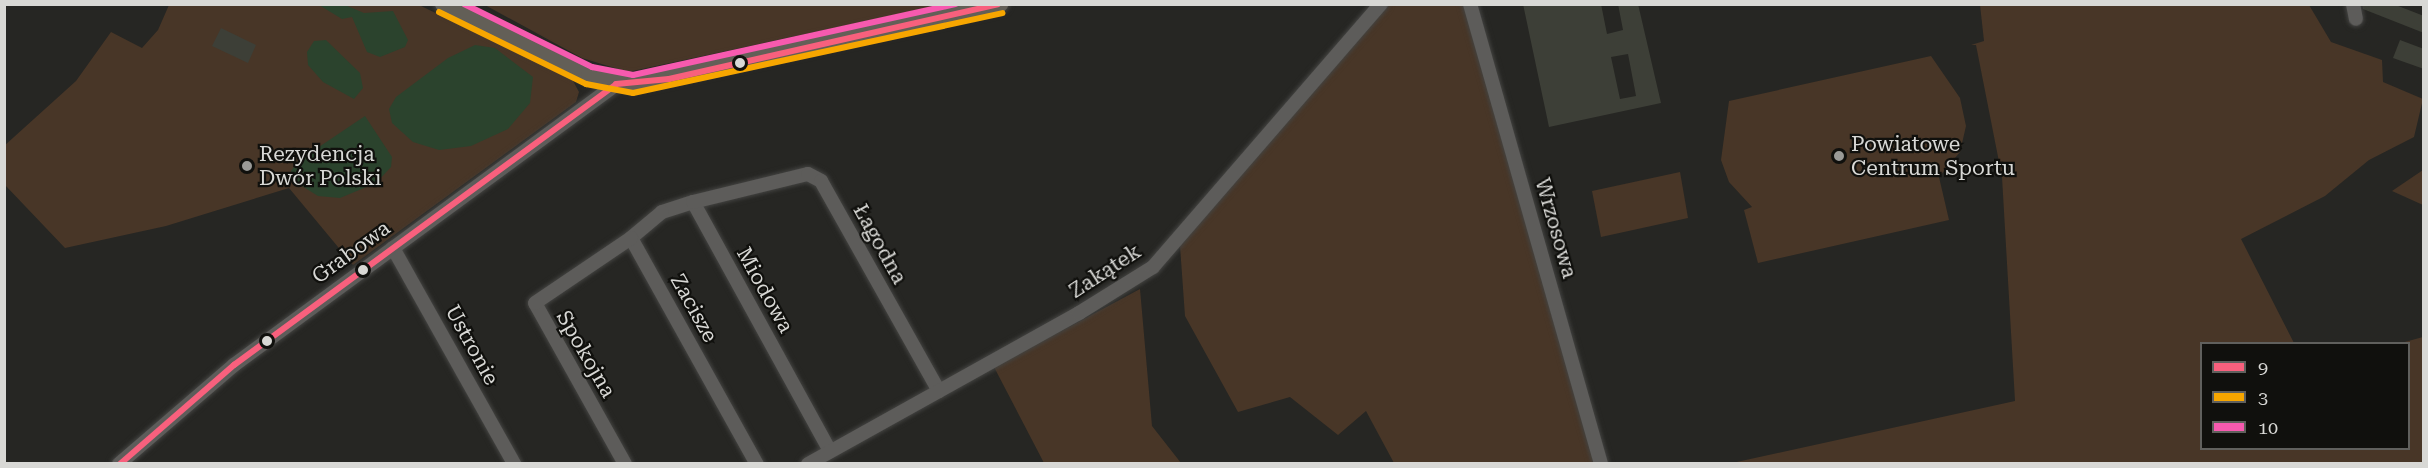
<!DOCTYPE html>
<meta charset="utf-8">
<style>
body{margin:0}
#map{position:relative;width:2428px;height:468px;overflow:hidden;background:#262623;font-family:"Roboto Serif",serif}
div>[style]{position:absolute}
.green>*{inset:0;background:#483627}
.water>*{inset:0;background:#2b432d}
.building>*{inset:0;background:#3d3f37}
.roads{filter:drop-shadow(0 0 2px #434341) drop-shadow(0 0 2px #434341)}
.minor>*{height:14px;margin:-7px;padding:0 7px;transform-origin:7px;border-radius:7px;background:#5d5c5a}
.major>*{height:16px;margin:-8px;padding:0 8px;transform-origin:8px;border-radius:8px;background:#635f57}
.bus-1>*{height:6px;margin:-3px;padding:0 3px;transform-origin:3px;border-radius:3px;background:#f8607d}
.bus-2>*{height:6px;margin:-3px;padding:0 3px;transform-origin:3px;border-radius:3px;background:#f7a600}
.bus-3>*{height:6px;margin:-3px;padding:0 3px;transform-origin:3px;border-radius:3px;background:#f75aaf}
.dots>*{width:16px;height:16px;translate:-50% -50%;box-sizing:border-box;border:3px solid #10100d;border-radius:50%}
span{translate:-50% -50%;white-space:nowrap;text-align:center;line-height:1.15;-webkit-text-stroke:4.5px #10100d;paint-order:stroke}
.poi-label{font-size:21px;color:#d8d8d5}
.left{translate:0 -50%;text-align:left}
.street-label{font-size:21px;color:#d8d8d5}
.frame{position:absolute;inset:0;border:6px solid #d8d8d5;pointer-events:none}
.legend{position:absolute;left:2200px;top:342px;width:210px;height:108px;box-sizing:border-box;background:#10100d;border:2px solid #60605d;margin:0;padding:8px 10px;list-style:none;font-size:18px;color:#d8d8d5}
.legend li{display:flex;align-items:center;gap:12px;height:30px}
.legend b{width:30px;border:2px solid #60605d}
</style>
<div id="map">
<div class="green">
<i style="clip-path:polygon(169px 5px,419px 5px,572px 79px,579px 92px,576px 102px,353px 265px,289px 188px,166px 226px,65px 248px,5px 185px,4px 146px,76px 81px,111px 32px,142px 48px,158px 30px)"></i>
<i style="clip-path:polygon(485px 5px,941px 5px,628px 72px,582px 58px)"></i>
<i style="clip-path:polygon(1387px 5px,1466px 5px,1596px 463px,1394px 463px,1366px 411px,1338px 435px,1290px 397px,1238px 412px,1185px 316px,1180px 246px)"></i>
<i style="clip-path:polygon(1980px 5px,2309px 5px,2331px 42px,2382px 60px,2383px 82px,2423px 99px,2414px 137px,2369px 160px,2325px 196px,2241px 239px,2294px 343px,2202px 344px,2202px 448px,2408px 448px,2408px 344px,2401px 343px,2423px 337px,2423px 463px,1732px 463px,2015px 401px,2002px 177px,1976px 45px,1971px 45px,1984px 41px)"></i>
<i style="clip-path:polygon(1931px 56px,1960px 98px,1966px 126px,1960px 152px,1939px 177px,1949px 220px,1758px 263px,1744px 210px,1752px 207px,1729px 182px,1721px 160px,1729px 101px)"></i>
<i style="clip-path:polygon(2423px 170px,2423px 205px,2392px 191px)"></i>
<i style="clip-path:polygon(1680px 172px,1688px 218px,1601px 237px,1592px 191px)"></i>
<i style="clip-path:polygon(1140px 289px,1152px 426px,1181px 463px,1044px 463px,994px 367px)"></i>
</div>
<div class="water">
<i style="clip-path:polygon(319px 5px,345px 5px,364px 13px,393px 11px,408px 40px,405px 47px,380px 57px,367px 52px,352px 17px,342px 19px)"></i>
<i style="clip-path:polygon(326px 40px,360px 73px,363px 88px,354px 99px,323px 82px,308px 65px,307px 52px,314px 41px)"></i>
<i style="clip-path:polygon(475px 45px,495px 48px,533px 77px,530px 103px,508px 129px,471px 146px,439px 150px,413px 142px,392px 123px,389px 109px,396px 97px,448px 58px)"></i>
<i style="clip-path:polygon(365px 116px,392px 157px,391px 167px,376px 183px,340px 198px,318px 196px,294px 181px,291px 171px,298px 161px)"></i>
</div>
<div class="building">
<i style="clip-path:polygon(evenodd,1523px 4px,1601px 4px,1607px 34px,1623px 30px,1618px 4px,1638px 4px,1661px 103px,1549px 127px,1523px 4px,1628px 54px,1636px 96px,1620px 99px,1611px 57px,1628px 54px)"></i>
<i style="clip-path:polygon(2362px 4px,2393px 4px,2424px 16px,2424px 33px,2363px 9px)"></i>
<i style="clip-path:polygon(221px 28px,256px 45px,248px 63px,212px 46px)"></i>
<i style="clip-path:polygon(2400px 40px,2424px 49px,2424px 69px,2393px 58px)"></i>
</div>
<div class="roads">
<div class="minor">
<i style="left:1470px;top:4px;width:478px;rotate:74.1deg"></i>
<i style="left:2353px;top:4px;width:15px;rotate:79deg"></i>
<i style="left:693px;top:202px;width:33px;rotate:162deg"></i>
<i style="left:662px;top:212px;width:40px;rotate:140deg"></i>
<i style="left:631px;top:238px;width:259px;rotate:60.9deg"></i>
<i style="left:393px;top:248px;width:248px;rotate:60.7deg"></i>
<i style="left:830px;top:451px;width:284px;rotate:-118.8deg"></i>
<i style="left:693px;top:202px;width:118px;rotate:-13.7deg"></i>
<i style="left:808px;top:174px;width:15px;rotate:28deg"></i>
<i style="left:821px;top:181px;width:241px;rotate:60.7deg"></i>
<i style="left:119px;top:464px;width:152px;rotate:-40.7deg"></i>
<i style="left:234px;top:365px;width:474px;rotate:-36.3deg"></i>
<i style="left:625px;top:464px;width:184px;rotate:-119.2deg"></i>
<i style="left:535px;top:303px;width:116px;rotate:-34.1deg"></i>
<i style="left:808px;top:464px;width:310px;rotate:-29.1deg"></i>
<i style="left:1079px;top:313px;width:87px;rotate:-31.9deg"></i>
<i style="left:1153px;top:267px;width:348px;rotate:-49.1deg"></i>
</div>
<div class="major">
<i style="left:443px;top:4px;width:163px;rotate:26.3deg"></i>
<i style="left:589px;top:76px;width:45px;rotate:10.3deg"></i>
<i style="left:633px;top:84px;width:376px;rotate:-12.3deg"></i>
</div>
</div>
<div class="bus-1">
<i style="left:616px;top:84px;width:53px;rotate:-5.4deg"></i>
<i style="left:669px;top:79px;width:337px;rotate:-12.8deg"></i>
<i style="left:120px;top:464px;width:151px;rotate:-41deg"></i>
<i style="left:234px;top:365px;width:474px;rotate:-36.3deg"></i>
</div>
<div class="bus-2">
<i style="left:439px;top:12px;width:164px;rotate:26.1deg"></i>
<i style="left:586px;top:84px;width:48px;rotate:10.8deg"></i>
<i style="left:633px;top:93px;width:378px;rotate:-12.2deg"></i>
</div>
<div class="bus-3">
<i style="left:464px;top:4px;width:143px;rotate:26.2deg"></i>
<i style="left:592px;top:67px;width:42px;rotate:11deg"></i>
<i style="left:633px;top:75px;width:330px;rotate:-12.4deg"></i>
</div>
<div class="dots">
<i style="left:740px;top:63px;background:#d8d8d5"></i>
<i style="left:1839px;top:156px;background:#9a9a97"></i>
<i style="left:247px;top:166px;background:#9a9a97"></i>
<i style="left:363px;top:270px;background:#d8d8d5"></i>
<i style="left:267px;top:341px;background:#d8d8d5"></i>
</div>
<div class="poi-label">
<span class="left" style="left:1851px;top:156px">Powiatowe<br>Centrum Sportu</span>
<span class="left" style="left:259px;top:166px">Rezydencja<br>Dwór Polski</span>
</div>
<div class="street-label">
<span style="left:1556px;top:228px;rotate:74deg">Wrzosowa</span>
<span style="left:880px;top:244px;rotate:61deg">Łagodna</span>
<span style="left:351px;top:252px;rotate:-36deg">Grabowa</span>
<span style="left:1105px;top:271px;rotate:-33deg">Zakątek</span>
<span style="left:765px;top:290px;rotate:61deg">Miodowa</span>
<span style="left:694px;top:308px;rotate:61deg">Zacisze</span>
<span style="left:472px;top:345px;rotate:61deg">Ustronie</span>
<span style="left:586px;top:354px;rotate:60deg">Spokojna</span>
</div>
<div class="frame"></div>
<ul class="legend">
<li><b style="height:8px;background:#f8607d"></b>9</li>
<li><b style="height:8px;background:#f7a600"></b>3</li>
<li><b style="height:8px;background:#f75aaf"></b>10</li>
</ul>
</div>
